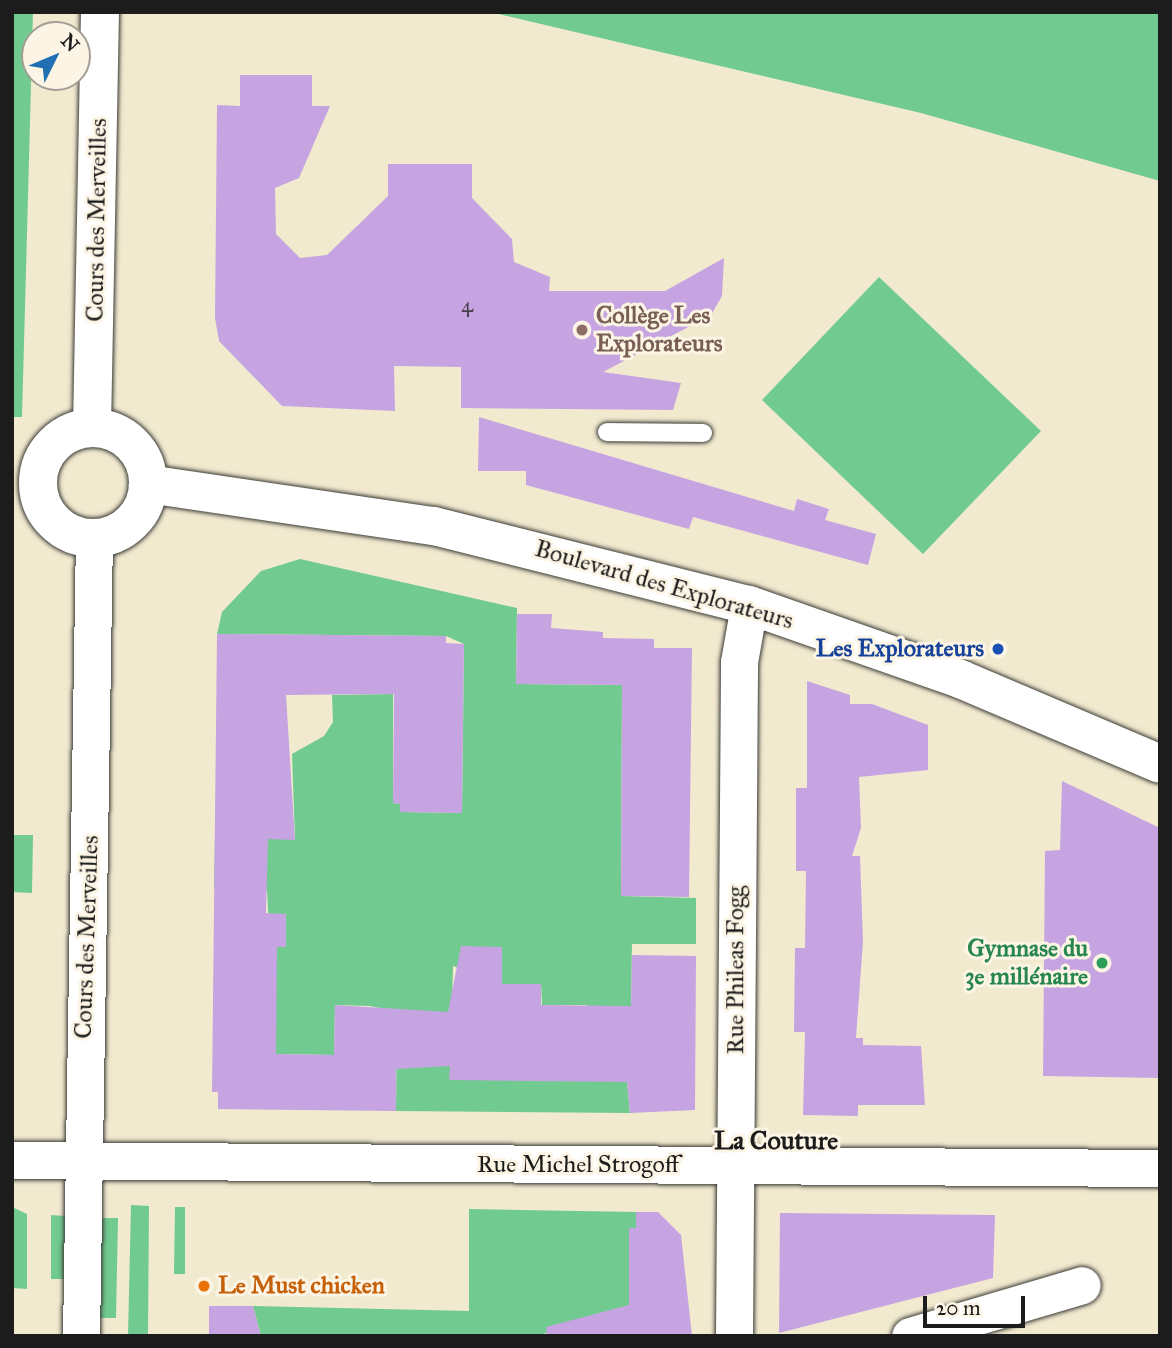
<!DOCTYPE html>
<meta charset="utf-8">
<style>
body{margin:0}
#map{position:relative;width:1172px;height:1348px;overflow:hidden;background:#f1eacf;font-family:"IM FELL Great Primer",serif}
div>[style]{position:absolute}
.green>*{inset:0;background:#71ca90}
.building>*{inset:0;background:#c6a4e1}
.roads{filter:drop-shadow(0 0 2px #3c3b37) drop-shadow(0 0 2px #3c3b37)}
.lane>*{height:18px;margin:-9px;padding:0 9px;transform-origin:9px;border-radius:9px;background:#fff}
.street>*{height:37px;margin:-18.5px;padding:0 18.5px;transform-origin:18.5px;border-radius:18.5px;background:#fff}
.secondary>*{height:38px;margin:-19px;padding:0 19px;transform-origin:19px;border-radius:19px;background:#fff}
.secondary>.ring{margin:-19px;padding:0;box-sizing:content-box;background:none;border:38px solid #fff;border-radius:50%}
.dots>*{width:19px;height:19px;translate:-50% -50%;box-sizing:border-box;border:4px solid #fcf5e5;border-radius:50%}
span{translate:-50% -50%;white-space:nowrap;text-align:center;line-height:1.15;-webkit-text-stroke:6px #fcf5e5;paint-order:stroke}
.number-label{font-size:21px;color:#463e4d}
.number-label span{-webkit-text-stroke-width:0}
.street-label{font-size:24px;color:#1c1c1c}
.education-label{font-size:24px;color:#785e54;font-weight:700}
.left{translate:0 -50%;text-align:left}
.transit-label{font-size:24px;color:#164399;font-weight:700}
.right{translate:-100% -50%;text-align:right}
.leisure-label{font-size:24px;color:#27864d;font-weight:700}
.food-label{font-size:24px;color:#c56008;font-weight:700}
.neighbourhood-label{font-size:26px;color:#1c1c1c;font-weight:700}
.frame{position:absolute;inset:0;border:14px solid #1c1c1c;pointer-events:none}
.north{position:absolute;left:21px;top:21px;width:70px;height:70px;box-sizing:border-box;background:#fcf5e5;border:2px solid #a29e95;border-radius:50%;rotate:47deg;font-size:19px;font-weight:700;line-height:28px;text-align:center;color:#1c1c1c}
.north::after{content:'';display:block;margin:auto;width:24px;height:32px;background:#1f6fb2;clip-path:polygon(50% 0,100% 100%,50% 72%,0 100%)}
.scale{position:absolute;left:923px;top:1296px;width:102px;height:32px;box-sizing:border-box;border:4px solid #1c1c1c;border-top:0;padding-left:9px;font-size:21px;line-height:24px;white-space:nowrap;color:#1c1c1c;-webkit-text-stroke:5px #fcf5e5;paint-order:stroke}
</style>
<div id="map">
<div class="green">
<i style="clip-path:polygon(12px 12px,33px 12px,22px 417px,12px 417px)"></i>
<i style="clip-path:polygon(490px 12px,1160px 12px,1160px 181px,921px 113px)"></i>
<i style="clip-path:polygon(879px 277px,1041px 431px,923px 554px,762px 400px)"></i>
<i style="clip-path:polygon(300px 559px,517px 608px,516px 684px,622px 685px,621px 896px,696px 898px,696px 944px,632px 944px,631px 1010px,587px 1036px,587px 1005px,542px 1005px,541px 984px,502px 984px,453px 966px,452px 1003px,627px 1082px,630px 1113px,396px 1111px,397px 1011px,369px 1006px,335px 1005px,334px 1055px,276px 1054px,267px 890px,214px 888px,215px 838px,295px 839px,292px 754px,324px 736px,333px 722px,332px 695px,393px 694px,393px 803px,400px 804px,401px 812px,462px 813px,464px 644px,446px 636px,217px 634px,222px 612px,261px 571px)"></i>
<i style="clip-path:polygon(12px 835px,33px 835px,32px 893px,12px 892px)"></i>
<i style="clip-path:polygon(131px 1205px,149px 1206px,148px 1336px,128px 1336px)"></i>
<i style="clip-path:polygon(12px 1207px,27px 1214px,27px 1289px,12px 1288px)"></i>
<i style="clip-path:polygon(175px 1207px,185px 1207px,185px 1274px,174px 1274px)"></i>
<i style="clip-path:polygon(469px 1209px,636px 1212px,636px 1228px,629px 1228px,629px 1312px,535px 1336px,261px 1336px,253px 1306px,469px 1311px)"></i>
<i style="clip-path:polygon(51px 1215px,66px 1216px,65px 1279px,51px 1279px)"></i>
<i style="clip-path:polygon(100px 1218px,118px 1218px,116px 1318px,98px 1318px)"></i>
</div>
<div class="building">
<i style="clip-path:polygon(240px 75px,312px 75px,312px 106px,330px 106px,299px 178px,275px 188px,276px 234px,300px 258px,327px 255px,388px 196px,388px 164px,472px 164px,472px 198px,512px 239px,514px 262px,550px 277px,549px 291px,665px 291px,724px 258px,722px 296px,711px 315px,603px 372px,681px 383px,673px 410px,461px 408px,461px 367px,394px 366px,395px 411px,282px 406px,219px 341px,215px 318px,217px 105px,240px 106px)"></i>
<i style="clip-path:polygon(479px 417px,794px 511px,797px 499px,829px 509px,825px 520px,876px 534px,868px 565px,693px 517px,689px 529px,526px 485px,526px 471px,478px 471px)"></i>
<i style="clip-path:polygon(517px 614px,552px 614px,551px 628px,603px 632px,603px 638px,654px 639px,654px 648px,692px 648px,689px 897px,621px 896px,622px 685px,516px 684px)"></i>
<i style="clip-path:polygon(217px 634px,446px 636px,446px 643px,464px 644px,462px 813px,400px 812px,400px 804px,393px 803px,394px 694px,286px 695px,295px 840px,268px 839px,266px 913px,286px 914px,286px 947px,277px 947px,276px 1054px,334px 1055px,335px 1005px,448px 1012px,461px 946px,502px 947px,502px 984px,541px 984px,541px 1005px,631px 1006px,632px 955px,696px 956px,695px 1110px,630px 1113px,627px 1082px,449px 1080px,450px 1066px,396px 1069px,396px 1111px,218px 1109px,218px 1092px,212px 1092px)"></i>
<i style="clip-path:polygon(807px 681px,850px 695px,850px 704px,872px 704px,928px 725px,928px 770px,859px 777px,861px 828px,852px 856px,860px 856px,863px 941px,856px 1038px,863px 1038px,863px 1045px,921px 1046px,925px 1105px,858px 1105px,858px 1116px,803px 1115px,805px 1032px,794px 1032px,795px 948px,805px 948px,806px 871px,796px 871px,796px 788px,807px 788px)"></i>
<i style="clip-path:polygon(1062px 781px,1160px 828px,1160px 1078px,1043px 1076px,1045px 851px,1060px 850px)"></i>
<i style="clip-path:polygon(636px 1212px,658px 1212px,681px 1235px,692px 1336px,547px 1336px,546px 1327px,629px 1305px,629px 1228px,636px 1228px)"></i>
<i style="clip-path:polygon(780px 1213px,995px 1215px,993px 1278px,779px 1333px)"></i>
<i style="clip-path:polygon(209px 1306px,253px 1306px,261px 1336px,209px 1336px)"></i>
</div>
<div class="roads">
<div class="lane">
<i style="left:607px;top:432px;width:96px;rotate:0.6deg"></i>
</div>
<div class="street">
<i style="left:12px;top:1160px;width:1148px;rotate:0.4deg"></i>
<i style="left:81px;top:1336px;width:798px;rotate:-89.07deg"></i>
<i style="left:734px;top:1336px;width:674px;rotate:-89.57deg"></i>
<i style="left:739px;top:662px;width:58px;rotate:-80deg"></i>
<i style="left:910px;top:1336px;width:179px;rotate:-16.5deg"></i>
</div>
<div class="secondary">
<i style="left:92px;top:428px;width:416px;rotate:-88.9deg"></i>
<i class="ring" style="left:38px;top:428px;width:72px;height:72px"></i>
<i style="left:148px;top:484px;width:289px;rotate:8.4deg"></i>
<i style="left:434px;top:526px;width:325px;rotate:14.1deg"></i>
<i style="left:749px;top:605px;width:224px;rotate:19.3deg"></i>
<i style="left:960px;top:679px;width:217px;rotate:23deg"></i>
</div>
</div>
<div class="dots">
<i style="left:582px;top:330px;background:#8d6e63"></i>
<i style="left:998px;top:649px;background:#1a4fb4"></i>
<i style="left:1102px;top:963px;background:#2e9e5b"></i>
<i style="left:204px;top:1286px;background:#e8710a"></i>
</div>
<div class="number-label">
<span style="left:467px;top:305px">4</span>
</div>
<div class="street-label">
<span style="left:97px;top:220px;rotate:-89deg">Cours des Merveilles</span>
<span style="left:664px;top:585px;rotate:16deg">Boulevard des Explorateurs</span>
<span style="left:87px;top:937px;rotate:-88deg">Cours des Merveilles</span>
<span style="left:736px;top:970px;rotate:-90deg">Rue Phileas Fogg</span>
<span style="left:578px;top:1165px">Rue Michel Strogoff</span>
</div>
<div class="education-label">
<span class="left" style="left:596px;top:330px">Collège Les<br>Explorateurs</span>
</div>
<div class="transit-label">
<span class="right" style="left:984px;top:649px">Les Explorateurs</span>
</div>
<div class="leisure-label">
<span class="right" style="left:1088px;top:963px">Gymnase du<br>3e millénaire</span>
</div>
<div class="food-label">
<span class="left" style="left:218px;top:1286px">Le Must chicken</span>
</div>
<div class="neighbourhood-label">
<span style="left:776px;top:1141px">La Couture</span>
</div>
<div class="frame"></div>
<div class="north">N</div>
<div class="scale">20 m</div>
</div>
